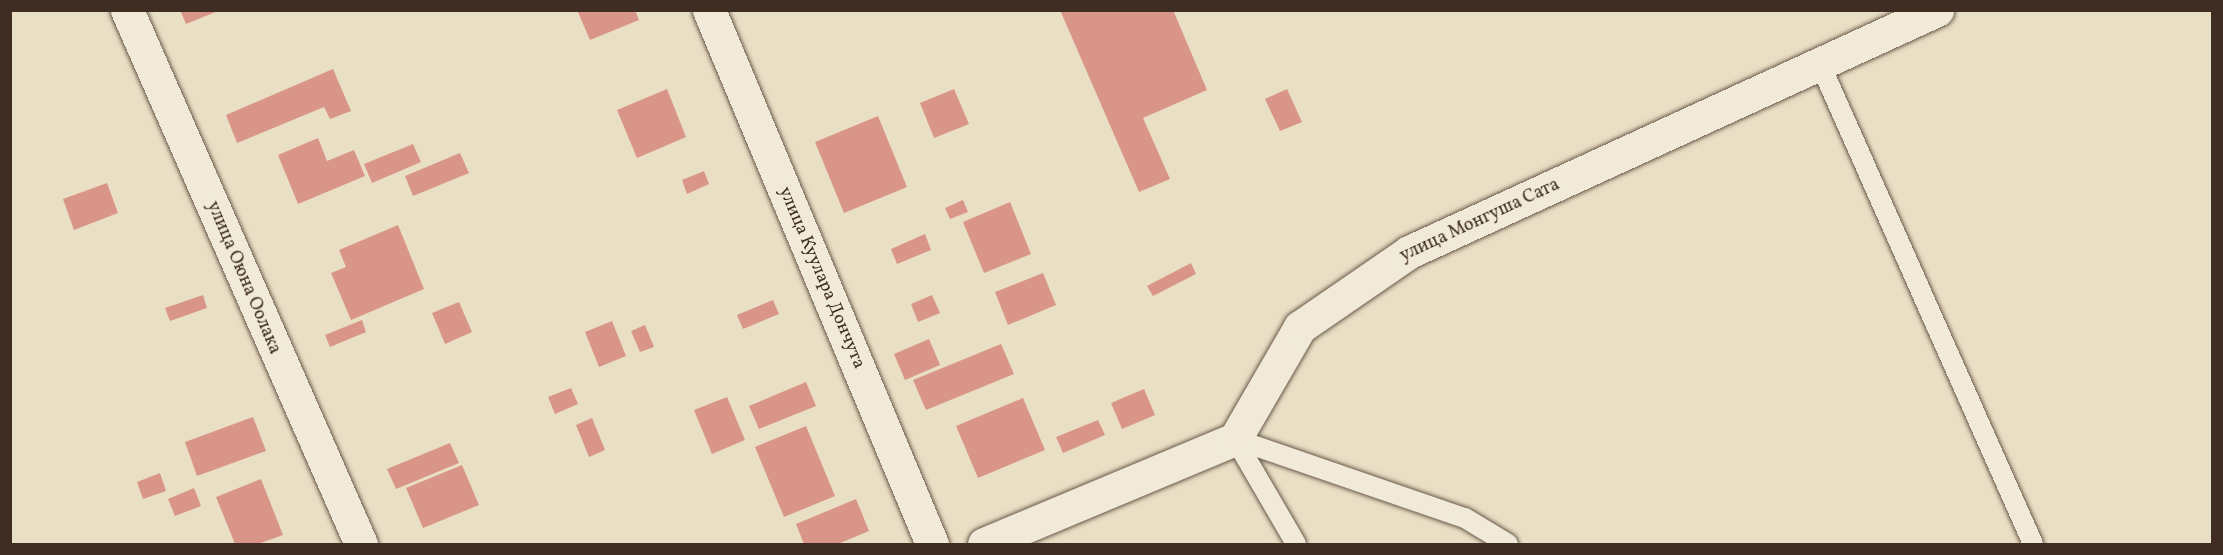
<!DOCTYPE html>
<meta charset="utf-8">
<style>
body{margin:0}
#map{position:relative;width:2223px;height:555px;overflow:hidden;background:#e9dfc4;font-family:Vollkorn,serif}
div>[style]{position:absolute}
.building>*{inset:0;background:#d99688}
.roads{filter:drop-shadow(0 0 2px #6a594a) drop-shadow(0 0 2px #6a594a)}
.service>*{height:20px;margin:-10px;padding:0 10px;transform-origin:10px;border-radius:10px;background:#f1ead9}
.minor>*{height:33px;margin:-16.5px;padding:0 16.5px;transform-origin:16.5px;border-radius:16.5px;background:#f1ead9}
span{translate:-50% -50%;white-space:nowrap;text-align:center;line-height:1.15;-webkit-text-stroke:6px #f1ead9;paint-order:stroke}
.street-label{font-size:18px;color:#3f2c22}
.frame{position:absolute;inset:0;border:12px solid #3f2c22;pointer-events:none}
</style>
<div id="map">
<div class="building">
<i style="clip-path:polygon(180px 10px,218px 10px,218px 11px,186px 24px)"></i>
<i style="clip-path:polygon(577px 10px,635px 10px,639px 20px,590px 40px)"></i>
<i style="clip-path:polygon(1060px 10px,1173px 10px,1207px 90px,1143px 118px,1170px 179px,1139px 192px)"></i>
<i style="clip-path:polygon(333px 69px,351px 111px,330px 119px,324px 107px,237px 143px,226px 115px)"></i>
<i style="clip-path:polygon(667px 89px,686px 137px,637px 158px,617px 110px)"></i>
<i style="clip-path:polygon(954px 89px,969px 124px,934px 138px,920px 103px)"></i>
<i style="clip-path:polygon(1287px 89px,1302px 122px,1280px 131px,1265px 99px)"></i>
<i style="clip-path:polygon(878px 116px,907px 187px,844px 213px,815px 142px)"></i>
<i style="clip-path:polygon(318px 138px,327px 161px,354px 150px,365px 176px,298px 204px,278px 155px)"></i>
<i style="clip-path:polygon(413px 144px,421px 162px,372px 183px,364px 164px)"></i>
<i style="clip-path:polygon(460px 153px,469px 173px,413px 196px,405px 176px)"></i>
<i style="clip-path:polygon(704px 171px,709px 184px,687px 194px,682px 180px)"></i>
<i style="clip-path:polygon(107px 183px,118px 213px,74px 230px,63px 199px)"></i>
<i style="clip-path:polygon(963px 200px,968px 212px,950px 219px,945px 208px)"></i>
<i style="clip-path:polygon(1010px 202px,1031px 254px,984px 273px,963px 222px)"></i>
<i style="clip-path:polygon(398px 225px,424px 289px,351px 320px,331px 273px,346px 267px,339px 250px)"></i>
<i style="clip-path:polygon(925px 234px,931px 250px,897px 264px,891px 249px)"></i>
<i style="clip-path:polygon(1191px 263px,1196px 274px,1153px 296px,1147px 286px)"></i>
<i style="clip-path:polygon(1043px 273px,1056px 305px,1008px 325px,995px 292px)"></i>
<i style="clip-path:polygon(203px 295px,207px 308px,170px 321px,165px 308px)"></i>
<i style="clip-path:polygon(932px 295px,940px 313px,918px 322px,911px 304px)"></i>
<i style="clip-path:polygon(773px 300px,779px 314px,743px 329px,737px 315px)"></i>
<i style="clip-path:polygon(459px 302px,472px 332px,445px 344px,432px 313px)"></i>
<i style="clip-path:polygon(362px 320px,366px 332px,330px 347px,325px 335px)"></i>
<i style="clip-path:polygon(612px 321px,626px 356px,599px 367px,585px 332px)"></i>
<i style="clip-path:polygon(645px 325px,654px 347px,640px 352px,631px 331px)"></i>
<i style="clip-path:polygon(929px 339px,940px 365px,905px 380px,894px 354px)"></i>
<i style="clip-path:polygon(1001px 344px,1014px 374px,926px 410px,913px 380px)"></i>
<i style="clip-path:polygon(806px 382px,816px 406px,759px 429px,749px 406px)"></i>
<i style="clip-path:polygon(571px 388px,578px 404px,555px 414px,548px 397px)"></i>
<i style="clip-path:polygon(1144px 389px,1155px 415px,1122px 429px,1111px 403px)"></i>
<i style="clip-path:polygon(727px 397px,745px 440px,712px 454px,694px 410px)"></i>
<i style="clip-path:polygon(1023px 398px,1045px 450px,978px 478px,956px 426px)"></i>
<i style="clip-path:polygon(253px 417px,266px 451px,197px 476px,185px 442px)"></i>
<i style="clip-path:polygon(592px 418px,605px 450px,589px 457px,576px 425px)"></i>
<i style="clip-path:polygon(1098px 420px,1105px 435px,1063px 453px,1056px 437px)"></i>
<i style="clip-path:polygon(806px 426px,835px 496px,784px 517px,755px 447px)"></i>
<i style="clip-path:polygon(450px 443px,459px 463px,396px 489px,387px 469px)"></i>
<i style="clip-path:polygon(462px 465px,479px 505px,423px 528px,406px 488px)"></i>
<i style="clip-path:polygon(160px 473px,166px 491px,143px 499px,137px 482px)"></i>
<i style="clip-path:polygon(261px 479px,283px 535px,258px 544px,235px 544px,216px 497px)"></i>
<i style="clip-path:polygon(194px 488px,201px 506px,175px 516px,168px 499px)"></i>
<i style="clip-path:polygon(856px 499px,869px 531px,838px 544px,804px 544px,796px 524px)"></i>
</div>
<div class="roads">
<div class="service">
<i style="left:1821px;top:66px;width:523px;rotate:66.08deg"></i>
<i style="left:1235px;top:439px;width:243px;rotate:19deg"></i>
<i style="left:1465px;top:518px;width:50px;rotate:31.2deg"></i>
<i style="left:1235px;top:439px;width:121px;rotate:59.8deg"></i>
</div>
<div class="minor">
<i style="left:127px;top:10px;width:583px;rotate:66.34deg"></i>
<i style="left:709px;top:10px;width:579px;rotate:67.33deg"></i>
<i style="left:984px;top:544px;width:272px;rotate:-22.7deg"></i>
<i style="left:1235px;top:439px;width:129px;rotate:-59.9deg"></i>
<i style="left:1300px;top:327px;width:132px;rotate:-34.5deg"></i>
<i style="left:1409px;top:252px;width:581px;rotate:-24.62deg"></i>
</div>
</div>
<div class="street-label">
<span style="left:1480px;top:221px;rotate:-25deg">улица Монгуша Сата</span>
<span style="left:243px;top:278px;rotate:67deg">улица Оюна Оолака</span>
<span style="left:821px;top:278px;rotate:67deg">улица Куулара Дончута</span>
</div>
<div class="frame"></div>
</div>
